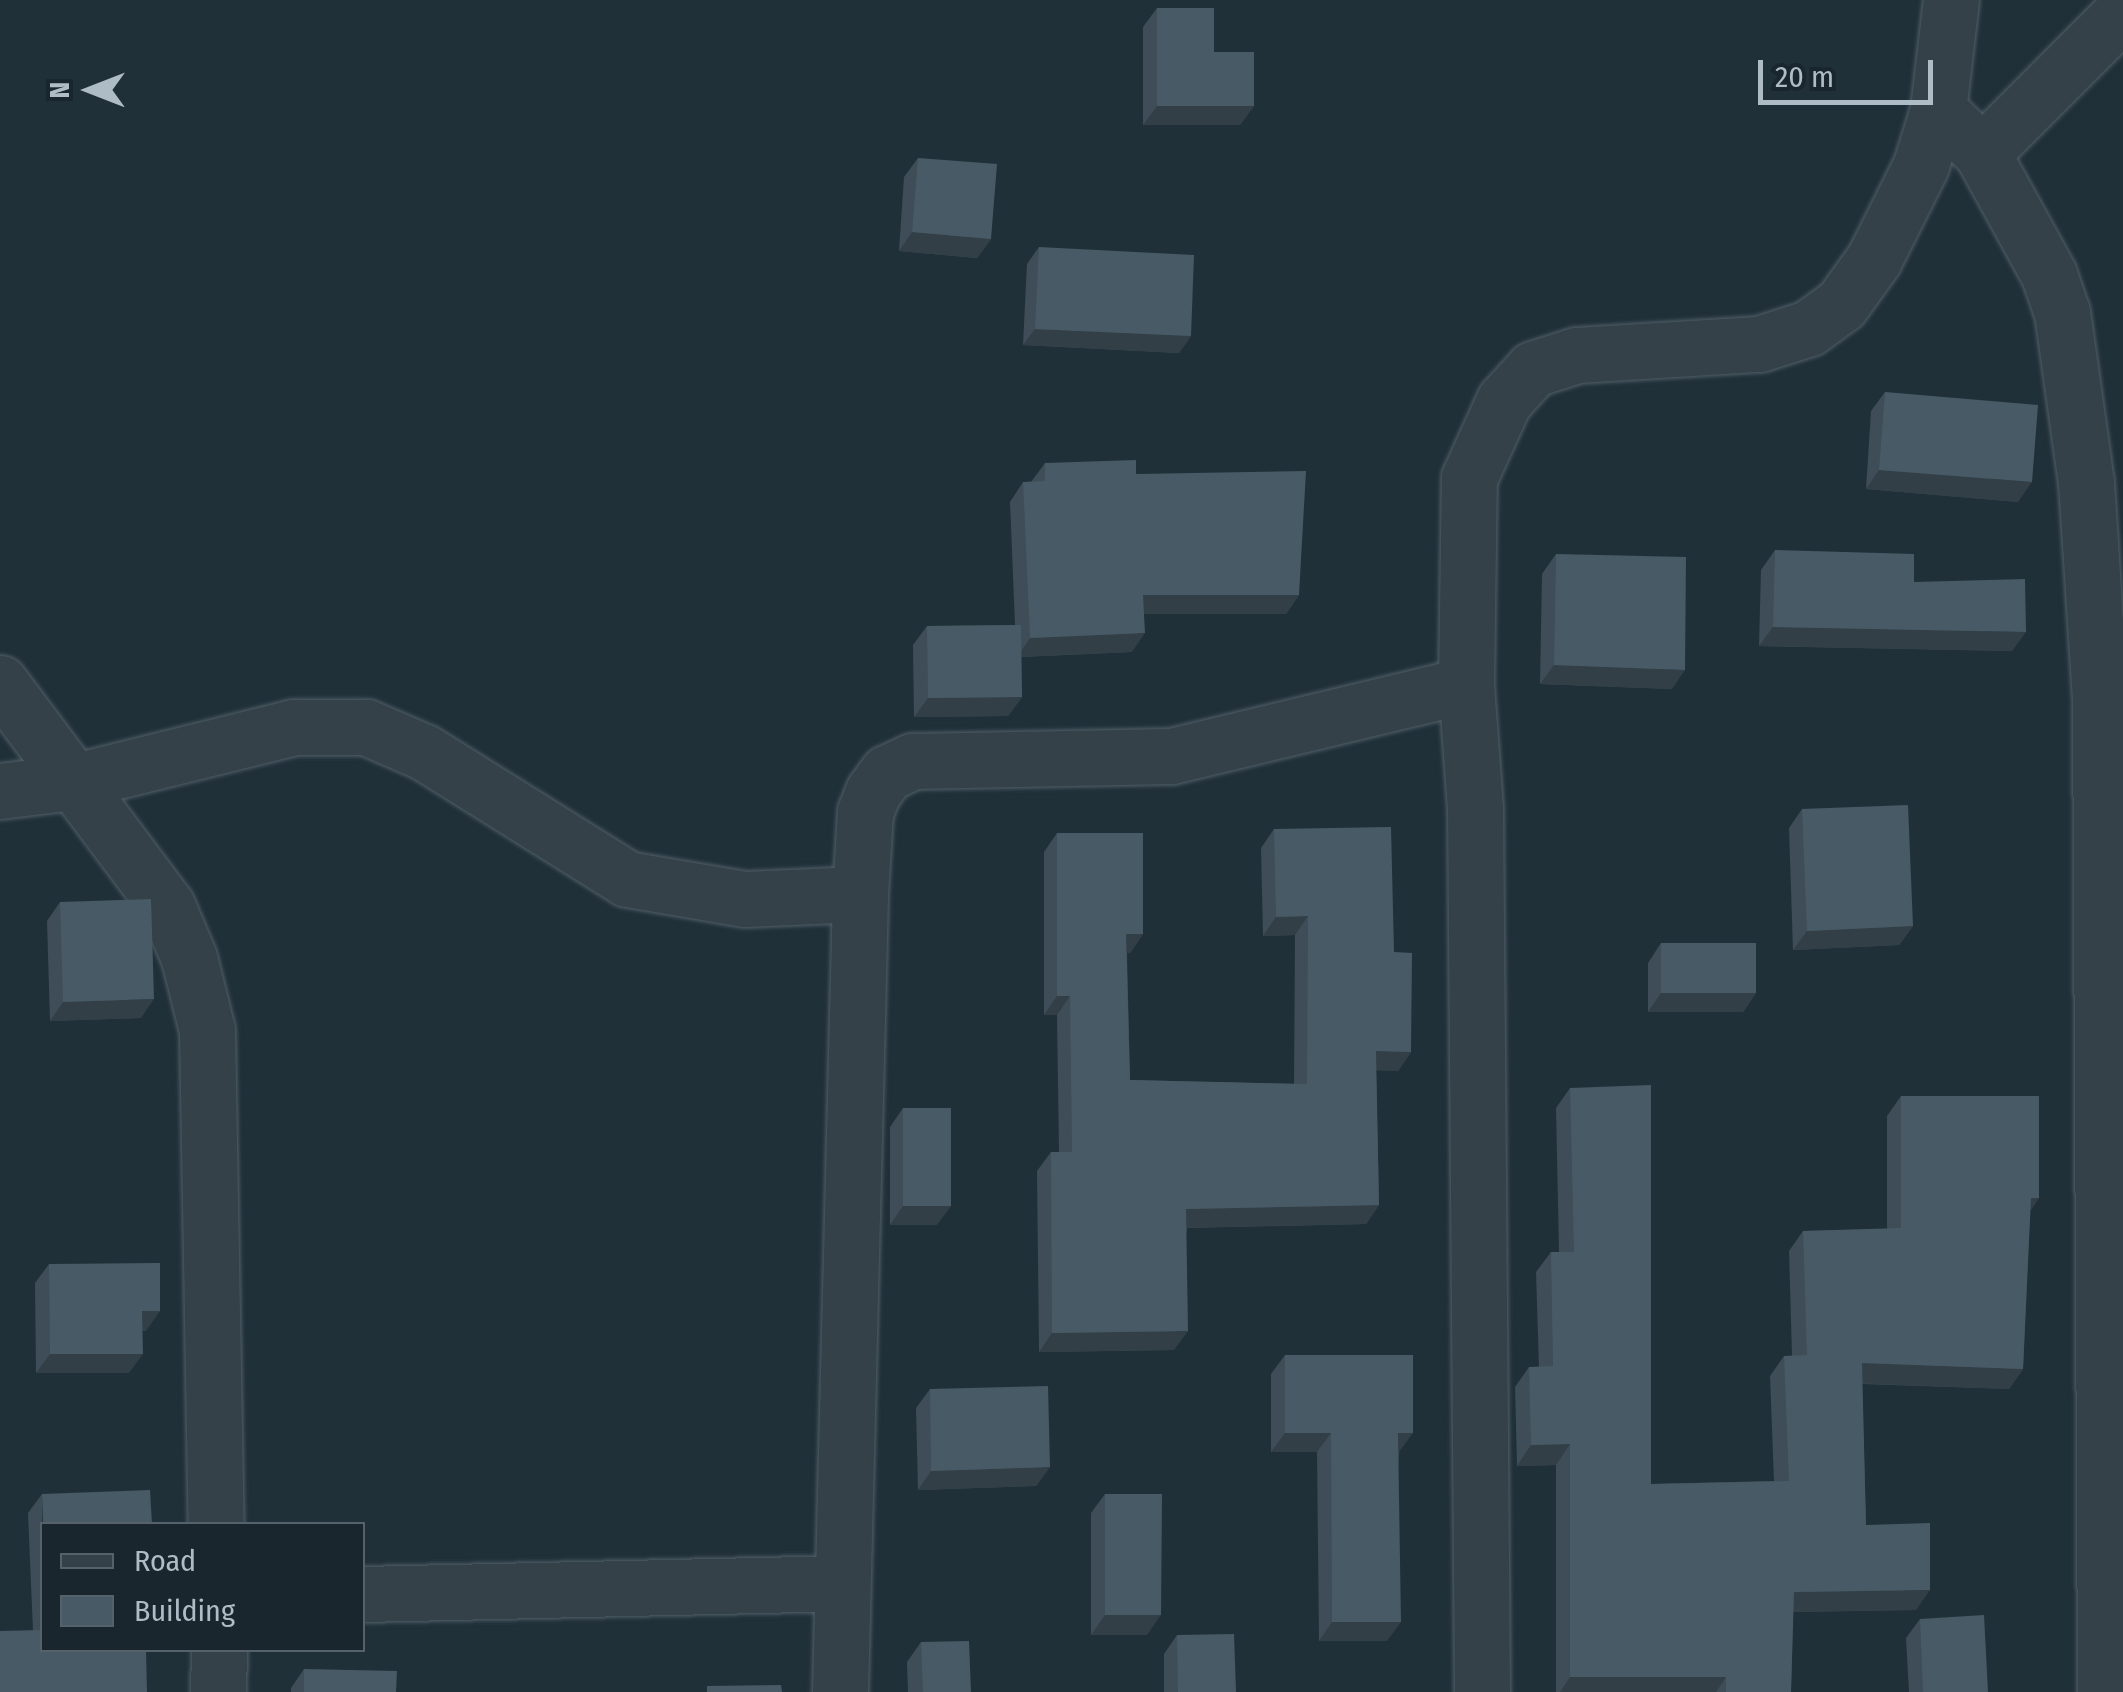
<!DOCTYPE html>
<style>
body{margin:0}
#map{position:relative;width:2123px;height:1692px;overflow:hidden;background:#203039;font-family:"Fira Sans Condensed",sans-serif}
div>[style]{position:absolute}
.roads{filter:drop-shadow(0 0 2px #515f67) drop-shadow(0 0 2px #515f67)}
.minor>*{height:55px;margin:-27.5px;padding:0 27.5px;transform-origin:27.5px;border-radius:27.5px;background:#344149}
.wall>*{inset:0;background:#3e4d57}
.shaded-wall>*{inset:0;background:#323f47}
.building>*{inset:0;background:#485a65}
span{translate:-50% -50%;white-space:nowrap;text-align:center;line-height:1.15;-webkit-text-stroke:8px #19262e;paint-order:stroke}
.legend{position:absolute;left:40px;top:1522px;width:325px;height:130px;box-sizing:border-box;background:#19262e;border:2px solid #55626b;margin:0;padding:12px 18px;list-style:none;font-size:30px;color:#aebcc6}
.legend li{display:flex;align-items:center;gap:20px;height:50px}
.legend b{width:50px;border:2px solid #55626b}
.north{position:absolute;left:40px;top:40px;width:100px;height:100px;-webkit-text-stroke:8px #19262e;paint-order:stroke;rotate:270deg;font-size:28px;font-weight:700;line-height:40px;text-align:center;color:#aebcc6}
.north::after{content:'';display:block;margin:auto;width:35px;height:45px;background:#aebcc6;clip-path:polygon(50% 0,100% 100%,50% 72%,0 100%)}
.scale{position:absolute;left:1758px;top:60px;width:175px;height:45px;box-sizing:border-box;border:5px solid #aebcc6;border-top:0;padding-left:12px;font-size:30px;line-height:35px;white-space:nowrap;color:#aebcc6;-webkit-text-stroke:8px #19262e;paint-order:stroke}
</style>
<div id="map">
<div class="roads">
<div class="minor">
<i style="left:1938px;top:110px;width:62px;rotate:44.3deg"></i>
<i style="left:1982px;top:153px;width:139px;rotate:61.2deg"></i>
<i style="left:2049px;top:275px;width:39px;rotate:71deg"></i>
<i style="left:2062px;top:312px;width:172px;rotate:82deg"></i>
<i style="left:2086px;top:482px;width:214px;rotate:86.3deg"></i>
<i style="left:2100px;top:696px;width:996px;rotate:89.71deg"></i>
<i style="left:1982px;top:153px;width:199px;rotate:-45deg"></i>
<i style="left:0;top:683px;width:279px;rotate:53.2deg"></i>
<i style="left:167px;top:906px;width:56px;rotate:67.1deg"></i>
<i style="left:189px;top:958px;width:74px;rotate:76deg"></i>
<i style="left:207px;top:1030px;width:494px;rotate:89deg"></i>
<i style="left:0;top:791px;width:73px;rotate:-7.1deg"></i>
<i style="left:72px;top:782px;width:229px;rotate:-13.9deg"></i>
<i style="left:294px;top:727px;width:72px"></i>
<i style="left:366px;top:727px;width:63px;rotate:23.3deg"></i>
<i style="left:424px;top:752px;width:239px;rotate:32deg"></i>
<i style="left:627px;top:879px;width:120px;rotate:9.6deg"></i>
<i style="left:745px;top:899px;width:115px;rotate:-2.5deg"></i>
<i style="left:362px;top:1594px;width:477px;rotate:-1.3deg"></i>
<i style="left:218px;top:1692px;width:42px;rotate:-88.6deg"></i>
<i style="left:840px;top:1692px;width:798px;rotate:-88.56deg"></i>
<i style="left:860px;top:894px;width:82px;rotate:-86.5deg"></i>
<i style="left:865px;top:812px;width:22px;rotate:-68deg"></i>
<i style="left:873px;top:792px;width:24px;rotate:-54deg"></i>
<i style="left:887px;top:773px;width:29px;rotate:-25deg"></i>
<i style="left:913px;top:761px;width:258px;rotate:-1.1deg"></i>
<i style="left:1171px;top:756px;width:303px;rotate:-13.5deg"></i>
<i style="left:1482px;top:1692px;width:884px;rotate:-90.45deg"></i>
<i style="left:1475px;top:808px;width:123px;rotate:-94.2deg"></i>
<i style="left:1466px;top:685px;width:207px;rotate:-89.2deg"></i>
<i style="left:1469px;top:478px;width:85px;rotate:-65.6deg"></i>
<i style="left:1504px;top:401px;width:43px;rotate:-47.8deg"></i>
<i style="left:1533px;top:369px;width:46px;rotate:-17.7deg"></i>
<i style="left:1577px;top:355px;width:182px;rotate:-3.5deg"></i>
<i style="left:1759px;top:344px;width:52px;rotate:-17.7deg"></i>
<i style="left:1809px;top:328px;width:39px;rotate:-36deg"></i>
<i style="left:1841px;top:305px;width:57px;rotate:-54.3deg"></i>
<i style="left:1874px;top:259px;width:105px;rotate:-63.4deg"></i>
<i style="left:1921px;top:165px;width:58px;rotate:-72.8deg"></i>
<i style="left:1938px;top:110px;width:111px;rotate:-83.3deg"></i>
</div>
</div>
<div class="wall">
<i style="clip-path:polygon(1157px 8px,1214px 52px,1254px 106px,1240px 125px,1143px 125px,1143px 27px)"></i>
<i style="clip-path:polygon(918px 158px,991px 239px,977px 258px,899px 251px,904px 177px)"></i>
<i style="clip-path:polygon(1039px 247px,1191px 336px,1179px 353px,1023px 345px,1027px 264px)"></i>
<i style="clip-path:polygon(1885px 392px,2018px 502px,1866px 489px,1871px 411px)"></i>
<i style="clip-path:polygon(1045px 463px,1136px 474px,1299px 595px,1286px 614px,1144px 614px,1132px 652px,1021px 657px,1022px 697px,1008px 716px,914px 717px,913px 645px,927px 626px,1015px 625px,1010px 502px,1023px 482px,1031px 482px)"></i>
<i style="clip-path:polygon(1775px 550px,1914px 582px,2012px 651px,1759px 646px,1761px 570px)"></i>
<i style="clip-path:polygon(1556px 554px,1672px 689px,1540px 684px,1542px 574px)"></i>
<i style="clip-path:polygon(1802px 809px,1913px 926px,1899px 945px,1793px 950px,1789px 828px)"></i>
<i style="clip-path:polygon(1274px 829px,1394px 952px,1411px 1052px,1398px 1071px,1376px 1070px,1379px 1205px,1366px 1224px,1187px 1228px,1174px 1350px,1039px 1352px,1037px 1171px,1051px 1152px,1059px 1152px,1057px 1015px,1044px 1015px,1044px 852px,1057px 833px,1143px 934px,1130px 953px,1127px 953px,1130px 1080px,1294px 1084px,1295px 935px,1263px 936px,1261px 848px)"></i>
<i style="clip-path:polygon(60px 902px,141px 1018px,50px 1021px,47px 921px)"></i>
<i style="clip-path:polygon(1661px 943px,1756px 993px,1743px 1012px,1648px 1012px,1648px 963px)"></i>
<i style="clip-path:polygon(1570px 1088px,1651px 1484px,1774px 1481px,1770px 1376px,1784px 1356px,1792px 1356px,1789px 1251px,1803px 1231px,1887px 1229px,1887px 1116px,1901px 1096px,2039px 1198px,2030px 1211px,2023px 1369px,2009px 1389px,1862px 1384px,1866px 1525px,1916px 1610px,1793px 1612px,1791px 1692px,1556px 1692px,1556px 1465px,1517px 1466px,1515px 1387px,1529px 1367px,1539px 1367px,1536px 1272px,1551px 1252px,1559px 1252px,1556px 1108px)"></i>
<i style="clip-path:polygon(903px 1108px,937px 1225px,890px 1225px,890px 1127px)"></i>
<i style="clip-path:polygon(49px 1264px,146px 1331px,142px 1331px,129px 1373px,36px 1373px,35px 1283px)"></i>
<i style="clip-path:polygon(1285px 1355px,1399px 1452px,1387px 1641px,1319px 1641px,1317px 1452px,1271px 1452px,1271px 1374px)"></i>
<i style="clip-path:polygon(930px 1389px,1050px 1467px,1036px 1486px,918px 1490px,916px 1408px)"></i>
<i style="clip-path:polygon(42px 1494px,42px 1650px,33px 1630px,28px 1513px)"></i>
<i style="clip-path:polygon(1105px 1494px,1147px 1635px,1091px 1635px,1091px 1513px)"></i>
<i style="clip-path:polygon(1920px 1619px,1988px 1692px,1909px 1692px,1906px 1638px)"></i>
<i style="clip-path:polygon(1177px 1635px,1236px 1692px,1164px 1692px,1164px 1654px)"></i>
<i style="clip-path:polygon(921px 1642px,971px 1692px,908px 1692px,907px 1662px)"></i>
<i style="clip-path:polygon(304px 1669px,396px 1692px,291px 1692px,291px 1688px)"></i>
</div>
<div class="shaded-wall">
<i style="clip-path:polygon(1157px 106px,1254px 106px,1240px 125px,1143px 125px)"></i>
<i style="clip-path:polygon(912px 232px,991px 239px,977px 258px,899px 251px)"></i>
<i style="clip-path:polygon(1035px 329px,1191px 336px,1179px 353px,1023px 345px)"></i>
<i style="clip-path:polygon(1879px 470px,2032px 482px,2018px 502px,1866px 489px)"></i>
<i style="clip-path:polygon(1143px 595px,1299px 595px,1286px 614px,1129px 614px)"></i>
<i style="clip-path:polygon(1773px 627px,2026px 632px,2012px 651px,1759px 646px)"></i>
<i style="clip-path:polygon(1145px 633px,1132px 652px,1017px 657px,1030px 638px)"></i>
<i style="clip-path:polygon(1554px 665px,1685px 670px,1672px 689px,1540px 684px)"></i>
<i style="clip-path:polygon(1022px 697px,1008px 716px,914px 717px,928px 698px)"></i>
<i style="clip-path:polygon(1308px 916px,1295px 935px,1263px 936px,1276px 917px)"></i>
<i style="clip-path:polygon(1913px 926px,1899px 945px,1793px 950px,1807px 931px)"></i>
<i style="clip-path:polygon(1126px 934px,1143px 934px,1130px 953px,1113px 953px)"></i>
<i style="clip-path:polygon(1661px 993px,1756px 993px,1743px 1012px,1648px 1012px)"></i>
<i style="clip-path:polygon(1057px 996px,1070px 996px,1057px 1015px,1044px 1015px)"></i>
<i style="clip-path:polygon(154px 999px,141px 1018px,50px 1021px,63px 1002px)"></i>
<i style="clip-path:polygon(1376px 1051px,1411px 1052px,1398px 1071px,1362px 1070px)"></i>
<i style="clip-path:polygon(2031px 1198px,2039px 1198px,2025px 1218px)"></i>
<i style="clip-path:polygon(1379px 1205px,1366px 1224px,1173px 1228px,1186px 1209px)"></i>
<i style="clip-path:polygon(903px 1206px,951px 1206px,937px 1225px,890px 1225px)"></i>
<i style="clip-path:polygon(142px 1311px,160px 1311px,146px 1331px,128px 1331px)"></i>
<i style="clip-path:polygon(1188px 1331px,1174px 1350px,1039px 1352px,1052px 1333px)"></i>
<i style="clip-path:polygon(50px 1354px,143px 1354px,129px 1373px,36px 1373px)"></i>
<i style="clip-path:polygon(1862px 1363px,2023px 1369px,2009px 1389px,1848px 1383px)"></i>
<i style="clip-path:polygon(1285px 1433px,1331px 1433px,1317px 1452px,1271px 1452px)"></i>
<i style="clip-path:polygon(1398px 1433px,1413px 1433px,1399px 1452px,1384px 1452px)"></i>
<i style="clip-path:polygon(1570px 1444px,1556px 1465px,1517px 1466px,1531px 1445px)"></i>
<i style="clip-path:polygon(1050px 1467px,1036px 1486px,918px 1490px,931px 1471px)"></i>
<i style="clip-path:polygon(1930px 1590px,1916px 1610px,1780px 1612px,1794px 1592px)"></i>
<i style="clip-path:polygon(1105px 1615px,1161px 1615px,1147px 1635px,1091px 1635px)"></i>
<i style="clip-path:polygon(1332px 1622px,1401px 1622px,1387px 1641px,1319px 1641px)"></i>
<i style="clip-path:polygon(1570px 1677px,1726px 1677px,1716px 1692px,1560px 1692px)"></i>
</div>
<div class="building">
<i style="clip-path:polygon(1157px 8px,1214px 8px,1214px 52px,1254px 52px,1254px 106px,1157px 106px)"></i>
<i style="clip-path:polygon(918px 158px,997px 164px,991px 239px,912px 232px)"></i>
<i style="clip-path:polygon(1039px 247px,1194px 255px,1191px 336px,1035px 329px)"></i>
<i style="clip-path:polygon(1885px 392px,2038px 405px,2032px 482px,1879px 470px)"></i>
<i style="clip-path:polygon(1136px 460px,1136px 474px,1306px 471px,1299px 595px,1143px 595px,1145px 633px,1030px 638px,1023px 482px,1045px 481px,1045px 463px)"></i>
<i style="clip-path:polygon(1775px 550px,1914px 554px,1914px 582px,2025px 579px,2026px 632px,1773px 627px)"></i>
<i style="clip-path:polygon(1556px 554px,1686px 557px,1685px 670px,1554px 665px)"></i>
<i style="clip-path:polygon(1021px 625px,1022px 697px,928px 698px,927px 626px)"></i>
<i style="clip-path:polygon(1908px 805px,1913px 926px,1807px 931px,1802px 809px)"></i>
<i style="clip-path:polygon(1391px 827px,1394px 952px,1412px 953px,1411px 1052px,1376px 1051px,1379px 1205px,1186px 1209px,1188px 1331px,1052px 1333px,1051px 1152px,1072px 1152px,1070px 996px,1057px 996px,1057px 833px,1143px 833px,1143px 934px,1126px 934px,1130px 1080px,1307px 1084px,1308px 916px,1276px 917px,1274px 829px)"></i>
<i style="clip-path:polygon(151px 899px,154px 999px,63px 1002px,60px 902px)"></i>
<i style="clip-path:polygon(1661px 943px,1756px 943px,1756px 993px,1661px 993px)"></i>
<i style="clip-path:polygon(1651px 1085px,1651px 1484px,1789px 1481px,1784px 1356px,1807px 1355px,1803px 1231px,1901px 1228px,1901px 1096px,2039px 1096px,2039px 1198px,2031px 1198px,2023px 1369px,1862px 1363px,1866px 1525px,1930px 1523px,1930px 1590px,1794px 1592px,1791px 1692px,1726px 1692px,1726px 1677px,1570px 1677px,1570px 1444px,1531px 1445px,1529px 1367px,1553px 1366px,1551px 1252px,1574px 1252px,1570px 1088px)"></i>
<i style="clip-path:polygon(903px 1108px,951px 1108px,951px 1206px,903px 1206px)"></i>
<i style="clip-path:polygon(160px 1263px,160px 1311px,142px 1311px,143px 1354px,50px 1354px,49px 1264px)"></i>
<i style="clip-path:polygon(1285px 1355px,1413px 1355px,1413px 1433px,1398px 1433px,1401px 1622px,1332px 1622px,1331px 1433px,1285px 1433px)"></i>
<i style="clip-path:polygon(1048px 1386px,1050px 1467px,931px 1471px,930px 1389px)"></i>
<i style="clip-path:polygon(150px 1490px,152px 1524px,43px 1524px,42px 1494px)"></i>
<i style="clip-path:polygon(1105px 1494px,1162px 1494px,1161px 1615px,1105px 1615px)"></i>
<i style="clip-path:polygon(1984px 1615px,1988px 1692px,1923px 1692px,1920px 1619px)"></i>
<i style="clip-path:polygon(42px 1630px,42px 1650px,146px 1650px,147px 1692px,0 1692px,0 1631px)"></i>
<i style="clip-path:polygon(1234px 1634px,1236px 1692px,1178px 1692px,1177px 1635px)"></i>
<i style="clip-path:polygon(969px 1641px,971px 1692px,923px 1692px,921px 1642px)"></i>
<i style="clip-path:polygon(304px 1669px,397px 1671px,396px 1692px,304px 1692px)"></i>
<i style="clip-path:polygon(781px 1685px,782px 1692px,707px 1692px,707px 1686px)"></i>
</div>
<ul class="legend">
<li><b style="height:12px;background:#344149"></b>Road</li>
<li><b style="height:28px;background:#485a65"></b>Building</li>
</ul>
<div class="north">N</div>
<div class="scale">20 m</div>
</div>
